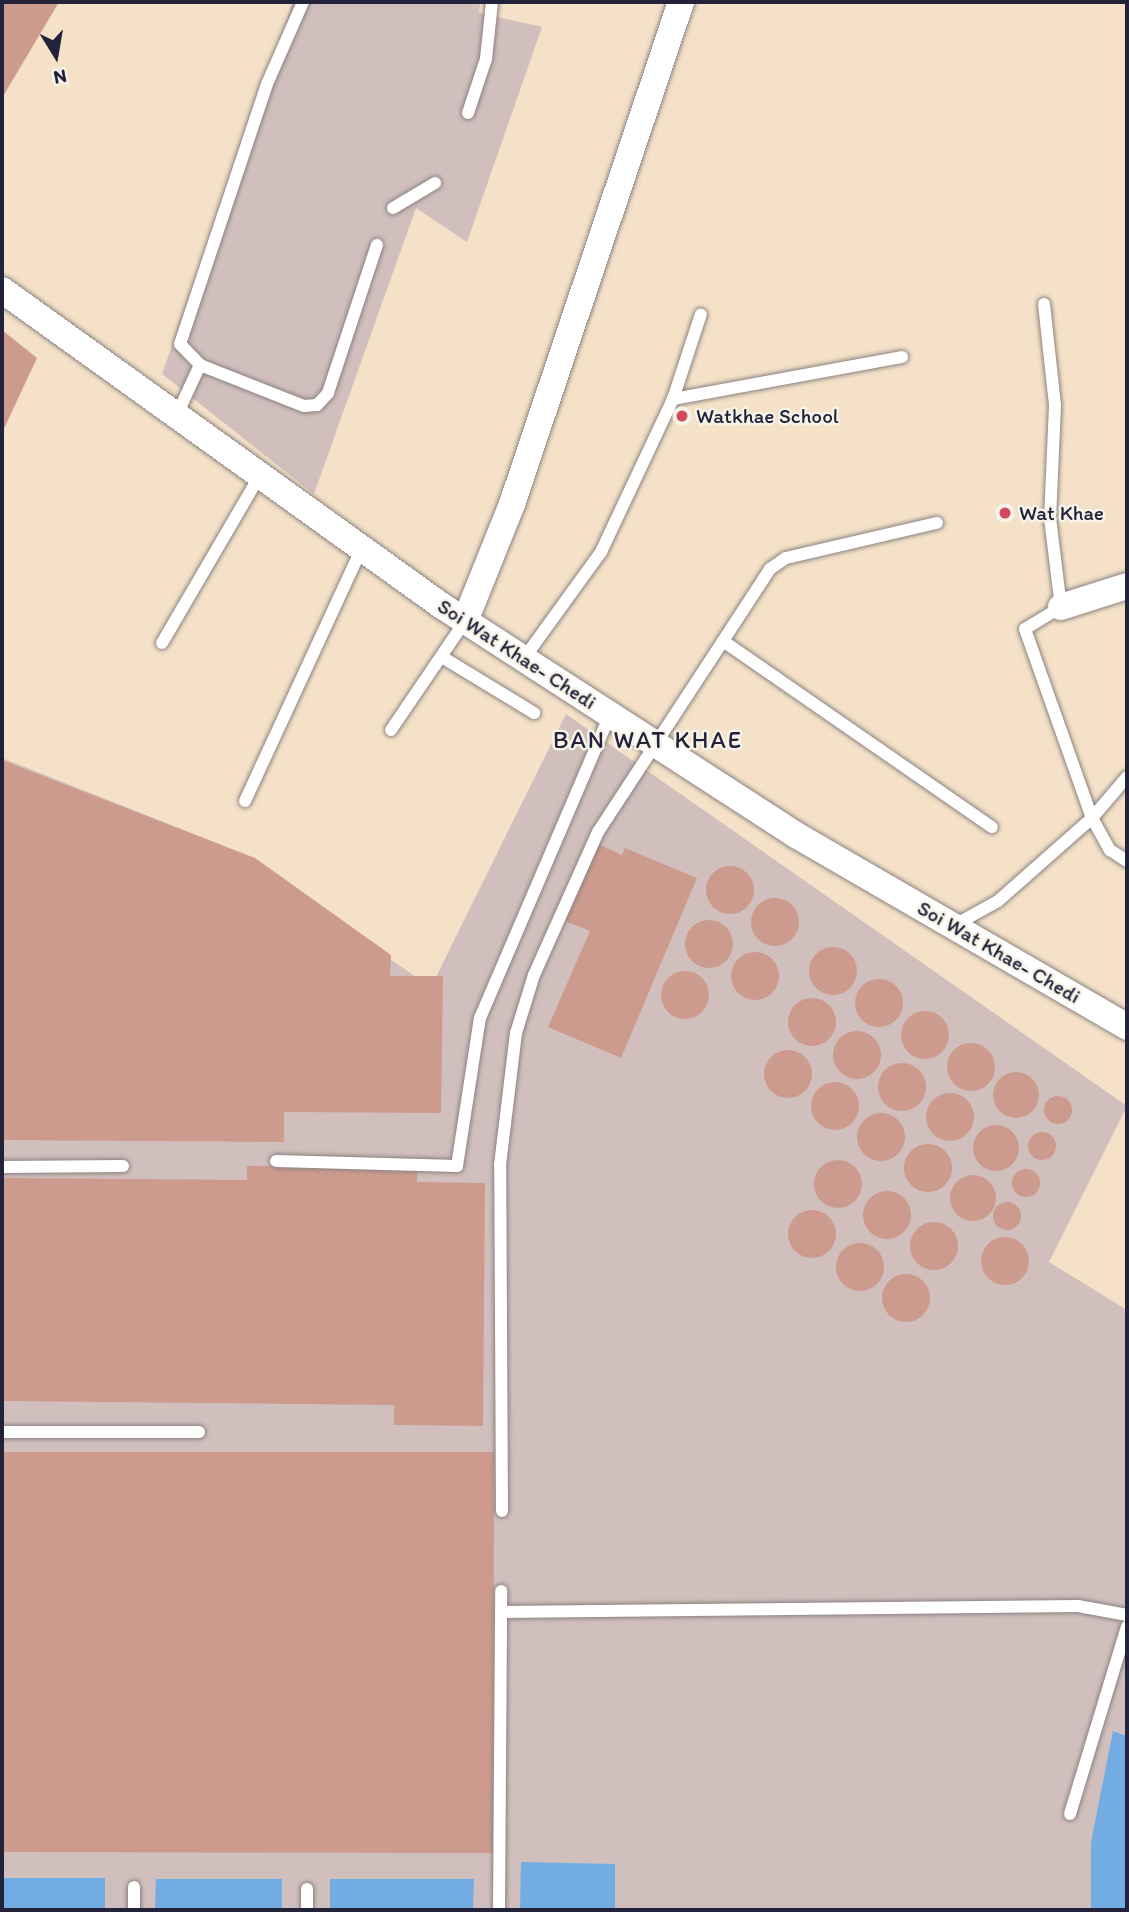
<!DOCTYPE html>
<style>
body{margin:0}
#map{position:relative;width:1129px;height:1912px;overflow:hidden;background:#f4e1c7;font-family:Itim,sans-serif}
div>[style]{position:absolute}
.industrial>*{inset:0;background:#d1bfbd}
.water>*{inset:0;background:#72ace2}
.building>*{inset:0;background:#cd9b8d}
.round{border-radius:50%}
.roads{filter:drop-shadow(0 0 2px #8b8281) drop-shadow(0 0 2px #8b8281)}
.service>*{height:12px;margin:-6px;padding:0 6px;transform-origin:6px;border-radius:6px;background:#fff}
.minor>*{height:26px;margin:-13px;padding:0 13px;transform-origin:13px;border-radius:13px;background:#fff}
.dots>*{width:19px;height:19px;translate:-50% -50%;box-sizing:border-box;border:4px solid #f7f3e8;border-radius:50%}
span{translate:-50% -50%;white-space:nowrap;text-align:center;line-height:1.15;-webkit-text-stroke:5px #f7f3e8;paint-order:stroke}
.poi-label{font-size:21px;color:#22223b}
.left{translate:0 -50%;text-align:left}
.street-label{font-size:21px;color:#22223b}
.quarter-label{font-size:24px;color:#22223b;letter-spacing:2px}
.frame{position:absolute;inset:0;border:4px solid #22223b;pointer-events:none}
.north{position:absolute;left:21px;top:21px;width:70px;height:70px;-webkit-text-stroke:5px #f7f3e8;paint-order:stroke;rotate:169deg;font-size:19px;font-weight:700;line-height:28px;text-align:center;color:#22223b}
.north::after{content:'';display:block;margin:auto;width:24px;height:32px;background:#22223b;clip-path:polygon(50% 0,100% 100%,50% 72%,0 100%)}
</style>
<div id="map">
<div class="industrial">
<i style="clip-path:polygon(293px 2px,480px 2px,479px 13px,542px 27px,467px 242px,416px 208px,314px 494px,162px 374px)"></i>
<i style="clip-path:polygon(566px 714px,1127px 1106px,1049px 1262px,1127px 1310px,1127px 1736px,1114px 1731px,1091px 1910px,2px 1910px,2px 758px,222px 845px,431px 987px)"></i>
</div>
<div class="water">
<i style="clip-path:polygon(1113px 1731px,1127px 1736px,1127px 1910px,1091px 1910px,1091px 1842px)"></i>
<i style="clip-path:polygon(521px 1862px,615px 1864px,615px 1910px,520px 1910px)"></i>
<i style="clip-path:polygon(2px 1878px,105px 1878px,105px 1910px,2px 1910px)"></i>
<i style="clip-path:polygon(156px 1879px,282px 1879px,282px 1910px,155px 1910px)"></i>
<i style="clip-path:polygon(330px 1879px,474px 1879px,473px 1910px,330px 1910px)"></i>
</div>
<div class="building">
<i style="clip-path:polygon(2px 2px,59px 2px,2px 98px)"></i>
<i style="clip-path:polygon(2px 330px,37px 358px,2px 433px)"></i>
<i style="clip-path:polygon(2px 760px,255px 858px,391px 955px,390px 976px,443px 976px,441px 1113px,284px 1112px,284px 1142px,2px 1140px)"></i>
<i style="clip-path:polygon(598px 844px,622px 855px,625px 848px,697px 878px,621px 1058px,548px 1027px,590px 931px,565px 921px)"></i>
<i class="round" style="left:706px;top:866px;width:48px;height:48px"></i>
<i class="round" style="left:751px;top:898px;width:48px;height:48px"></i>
<i class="round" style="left:685px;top:920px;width:48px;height:48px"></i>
<i class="round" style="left:809px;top:947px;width:48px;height:48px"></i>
<i class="round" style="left:731px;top:952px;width:48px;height:48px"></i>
<i class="round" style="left:661px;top:971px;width:48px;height:48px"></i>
<i class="round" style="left:855px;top:979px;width:48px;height:48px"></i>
<i class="round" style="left:788px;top:998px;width:48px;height:48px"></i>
<i class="round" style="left:901px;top:1011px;width:48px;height:48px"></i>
<i class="round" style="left:833px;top:1031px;width:48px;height:48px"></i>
<i class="round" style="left:947px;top:1043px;width:48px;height:48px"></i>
<i class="round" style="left:764px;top:1050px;width:48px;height:48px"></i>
<i class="round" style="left:878px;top:1063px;width:48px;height:48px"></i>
<i class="round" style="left:993px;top:1072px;width:46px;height:46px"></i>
<i class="round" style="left:811px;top:1082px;width:48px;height:48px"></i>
<i class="round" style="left:926px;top:1093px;width:48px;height:48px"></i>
<i class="round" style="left:1044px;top:1096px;width:28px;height:28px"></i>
<i class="round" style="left:857px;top:1113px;width:48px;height:48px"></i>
<i class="round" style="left:973px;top:1125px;width:46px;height:46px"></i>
<i class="round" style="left:1028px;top:1132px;width:28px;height:28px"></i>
<i class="round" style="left:904px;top:1144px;width:48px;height:48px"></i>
<i class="round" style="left:814px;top:1160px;width:48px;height:48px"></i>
<i style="clip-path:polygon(247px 1166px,417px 1168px,417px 1182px,485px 1183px,483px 1426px,394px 1425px,394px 1405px,2px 1401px,2px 1178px,247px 1180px)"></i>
<i class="round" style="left:1012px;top:1169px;width:28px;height:28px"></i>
<i class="round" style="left:950px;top:1175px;width:46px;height:46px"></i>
<i class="round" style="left:863px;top:1191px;width:48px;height:48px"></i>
<i class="round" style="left:993px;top:1202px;width:28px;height:28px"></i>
<i class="round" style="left:788px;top:1210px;width:48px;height:48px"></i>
<i class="round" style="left:910px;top:1222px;width:48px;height:48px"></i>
<i class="round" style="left:981px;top:1237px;width:48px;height:48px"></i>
<i class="round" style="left:836px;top:1243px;width:48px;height:48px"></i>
<i class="round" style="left:882px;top:1274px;width:48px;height:48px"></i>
<i style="clip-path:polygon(2px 1452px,494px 1452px,493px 1853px,2px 1852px)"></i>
</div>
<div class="roads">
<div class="service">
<i style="left:303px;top:2px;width:90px;rotate:113.7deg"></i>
<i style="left:267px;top:84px;width:274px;rotate:108.5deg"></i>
<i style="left:180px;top:344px;width:29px;rotate:46deg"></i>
<i style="left:200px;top:365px;width:112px;rotate:21.5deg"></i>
<i style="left:304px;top:406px;width:13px;rotate:-4deg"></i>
<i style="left:317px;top:405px;width:16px;rotate:-47deg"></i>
<i style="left:328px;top:393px;width:156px;rotate:-71.7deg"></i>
<i style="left:468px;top:113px;width:57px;rotate:-71.6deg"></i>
<i style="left:486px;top:59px;width:57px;rotate:-84deg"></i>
<i style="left:393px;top:208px;width:49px;rotate:-30.8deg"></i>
<i style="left:1044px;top:304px;width:102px;rotate:83.8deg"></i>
<i style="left:1055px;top:405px;width:113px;rotate:92.5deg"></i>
<i style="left:1050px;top:518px;width:90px;rotate:83deg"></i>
<i style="left:1061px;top:607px;width:42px;rotate:148.6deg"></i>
<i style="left:1025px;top:629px;width:201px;rotate:70.5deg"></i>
<i style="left:1092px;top:818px;width:37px;rotate:61deg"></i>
<i style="left:1110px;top:850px;width:20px;rotate:33deg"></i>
<i style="left:673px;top:399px;width:233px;rotate:-10.4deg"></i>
<i style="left:175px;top:419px;width:60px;rotate:-65.2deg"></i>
<i style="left:723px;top:641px;width:86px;rotate:-56.9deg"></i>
<i style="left:770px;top:569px;width:19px;rotate:-35deg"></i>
<i style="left:786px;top:558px;width:155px;rotate:-13.1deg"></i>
<i style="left:162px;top:643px;width:194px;rotate:-59.7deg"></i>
<i style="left:442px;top:657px;width:108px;rotate:31.3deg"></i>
<i style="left:525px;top:657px;width:130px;rotate:-54.1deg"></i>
<i style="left:601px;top:552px;width:169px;rotate:-64.8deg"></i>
<i style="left:673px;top:399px;width:89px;rotate:-71.8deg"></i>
<i style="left:391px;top:730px;width:132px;rotate:-55.8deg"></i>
<i style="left:245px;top:801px;width:279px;rotate:-65.2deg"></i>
<i style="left:953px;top:926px;width:51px;rotate:-29.1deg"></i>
<i style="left:998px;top:901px;width:125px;rotate:-41.4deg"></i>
<i style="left:1092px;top:818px;width:54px;rotate:-49.5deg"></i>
<i style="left:276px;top:1161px;width:181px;rotate:1.6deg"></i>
<i style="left:457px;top:1166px;width:150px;rotate:-81.2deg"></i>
<i style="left:480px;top:1018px;width:330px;rotate:-66.8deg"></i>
<i style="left:2px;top:1167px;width:121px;rotate:-0.5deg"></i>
<i style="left:2px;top:1432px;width:197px"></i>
<i style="left:502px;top:1511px;width:346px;rotate:-90.3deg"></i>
<i style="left:500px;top:1165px;width:133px;rotate:-83.1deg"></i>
<i style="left:516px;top:1033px;width:61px;rotate:-72.8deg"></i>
<i style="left:534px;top:975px;width:157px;rotate:-65.9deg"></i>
<i style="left:598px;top:832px;width:228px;rotate:-56.8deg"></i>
<i style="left:723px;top:641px;width:327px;rotate:34.7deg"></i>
<i style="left:501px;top:1612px;width:577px;rotate:-0.6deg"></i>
<i style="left:1078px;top:1606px;width:50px;rotate:10.4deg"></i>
<i style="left:1070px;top:1814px;width:196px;rotate:-73.1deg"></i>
<i style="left:134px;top:1910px;width:23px;rotate:-90deg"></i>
<i style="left:307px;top:1910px;width:21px;rotate:-90deg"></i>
<i style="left:499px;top:1910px;width:319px;rotate:-89.6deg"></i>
</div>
<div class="minor">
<i style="left:2px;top:290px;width:542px;rotate:35.69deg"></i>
<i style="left:442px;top:606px;width:422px;rotate:32.9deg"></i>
<i style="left:796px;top:835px;width:383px;rotate:30.1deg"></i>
<i style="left:1061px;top:607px;width:69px;rotate:-17.7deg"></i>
<i style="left:465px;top:621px;width:126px;rotate:-68.1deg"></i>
<i style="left:512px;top:504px;width:530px;rotate:-71.39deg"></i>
</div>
</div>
<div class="dots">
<i style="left:682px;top:416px;background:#d1495b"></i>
<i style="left:1005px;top:513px;background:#d1495b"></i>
</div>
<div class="poi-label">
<span class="left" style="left:696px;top:416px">Watkhae School</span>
<span class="left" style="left:1019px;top:513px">Wat Khae</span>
</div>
<div class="street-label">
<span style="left:517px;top:654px;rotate:33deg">Soi Wat Khae- Chedi</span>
<span style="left:999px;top:952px;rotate:30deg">Soi Wat Khae- Chedi</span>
</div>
<div class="quarter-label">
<span style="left:648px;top:740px">BAN WAT KHAE</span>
</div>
<div class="frame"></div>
<div class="north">N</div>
</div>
